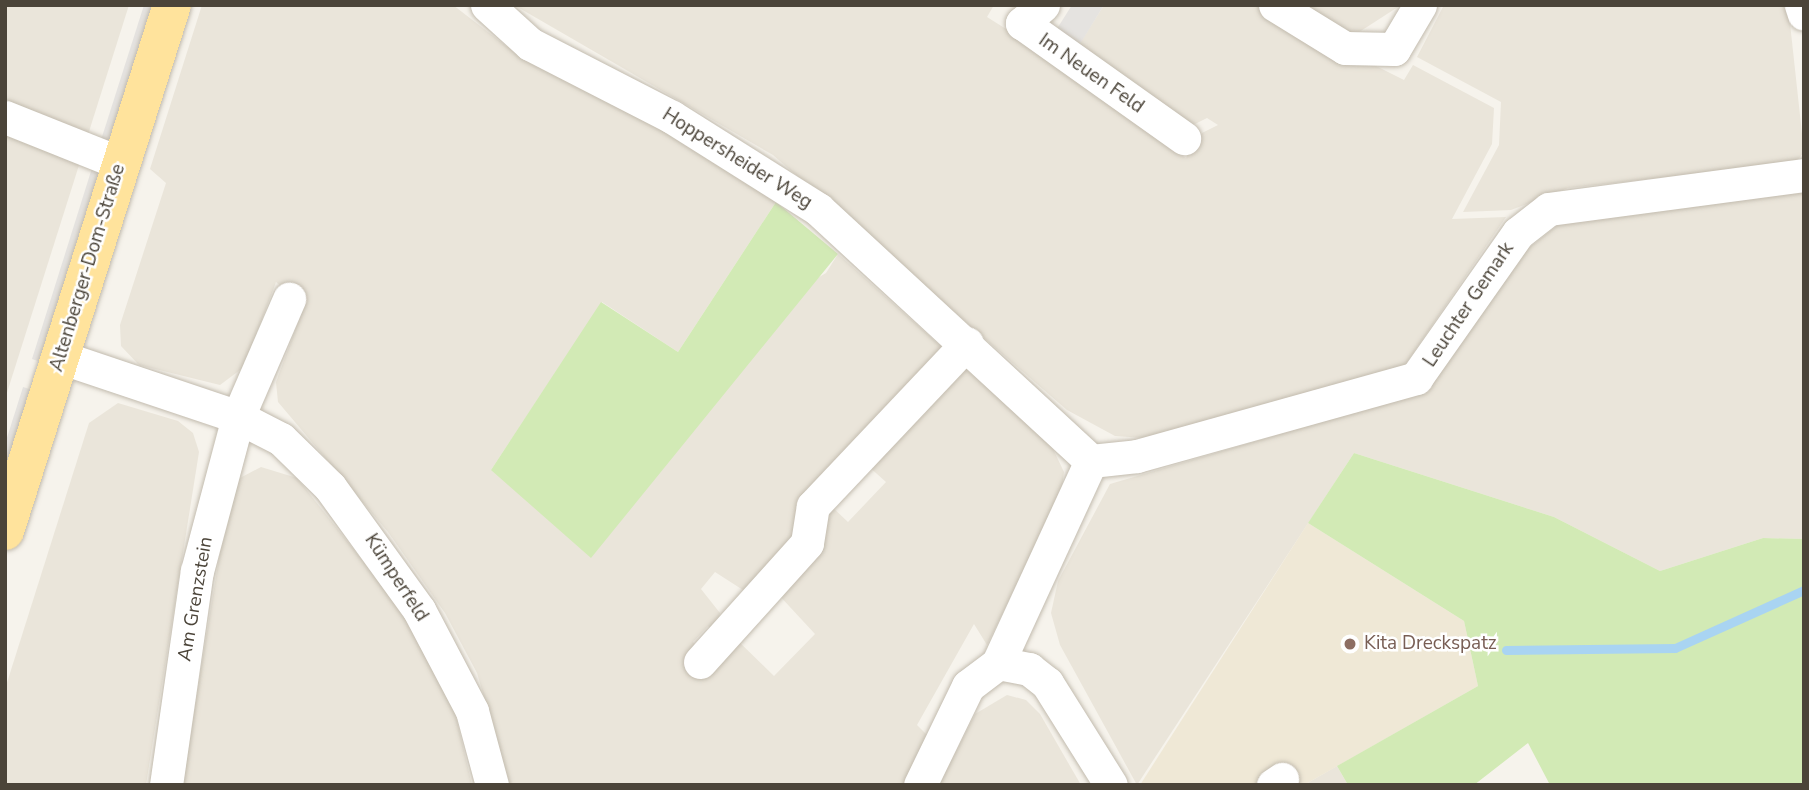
<!DOCTYPE html>
<meta charset="utf-8">
<style>
body{margin:0}
#map{position:relative;width:1809px;height:790px;overflow:hidden;background:#f6f3ec;font-family:"Nunito Sans",sans-serif}
div>[style]{position:absolute}
.residential>*{inset:0;background:#eae5da}
.education>*{inset:0;background:#efe8d6}
.green>*{inset:0;background:#d2eab5}
.parking>*{inset:0;background:#e5e3e0}
.stream>*{height:9px;margin:-4.5px;padding:0 4.5px;transform-origin:4.5px;border-radius:4.5px;background:#a9d4f2}
.roads{filter:drop-shadow(0 0 2px #c2bbae) drop-shadow(0 0 2px #c2bbae)}
.minor>*{height:33px;margin:-16.5px;padding:0 16.5px;transform-origin:16.5px;border-radius:16.5px;background:#fff}
.major>*{height:38px;margin:-19px;padding:0 19px;transform-origin:19px;border-radius:19px;background:#ffe39c}
.dots>*{width:19px;height:19px;translate:-50% -50%;box-sizing:border-box;border:4px solid #fff;border-radius:50%}
span{translate:-50% -50%;white-space:nowrap;text-align:center;line-height:1.15;-webkit-text-stroke:5px #fff;paint-order:stroke}
.street-label{font-size:19px;color:#4b4439}
.education-label{font-size:19px;color:#785e54}
.left{translate:0 -50%;text-align:left}
.frame{position:absolute;inset:0;border:7px solid #4b4439;pointer-events:none}
</style>
<div id="map">
<div class="residential">
<i style="clip-path:polygon(5px 5px,129px 5px,86px 141px,5px 106px)"></i>
<i style="clip-path:polygon(202px 5px,453px 5px,506px 46px,702px 149px,776px 202px,678px 352px,602px 302px,491px 470px,826px 273px,838px 254px,945px 350px,795px 548px,743px 590px,715px 572px,701px 589px,720px 613px,716px 632px,708px 626px,693px 642px,700px 649px,734px 637px,774px 676px,815px 634px,777px 593px,824px 544px,830px 505px,848px 522px,886px 482px,867px 465px,962px 365px,1051px 445px,1064px 472px,1061px 494px,987px 645px,974px 624px,917px 725px,933px 741px,910px 785px,510px 785px,477px 673px,445px 613px,388px 532px,278px 402px,276px 382px,304px 306px,276px 282px,244px 367px,220px 385px,139px 365px,121px 346px,120px 325px,166px 183px,150px 169px)"></i>
<i style="clip-path:polygon(514px 5px,994px 5px,987px 17px,1171px 132px,1175px 151px,1186px 158px,1202px 133px,1218px 125px,1207px 118px,1191px 126px,1077px 48px,1104px 5px,1254px 5px,1404px 80px,1413px 65px,1494px 108px,1492px 144px,1452px 219px,1506px 217px,1405px 365px,1144px 438px,1115px 436px,1067px 410px,773px 155px)"></i>
<i style="clip-path:polygon(1284px 5px,1401px 5px,1353px 36px)"></i>
<i style="clip-path:polygon(1444px 5px,1788px 5px,1804px 152px,1795px 163px,1568px 188px,1511px 210px,1463px 212px,1499px 145px,1501px 102px,1417px 57px)"></i>
<i style="clip-path:polygon(5px 128px,80px 162px,5px 399px)"></i>
<i style="clip-path:polygon(1804px 190px,1804px 539px,1763px 538px,1660px 571px,1554px 517px,1354px 453px,1137px 785px,1060px 645px,1051px 613px,1058px 581px,1110px 484px,1427px 391px,1521px 254px,1559px 224px)"></i>
<i style="clip-path:polygon(118px 403px,178px 421px,193px 433px,199px 452px,146px 785px,5px 785px,5px 689px,89px 423px)"></i>
<i style="clip-path:polygon(261px 467px,297px 478px,397px 604px,454px 708px,472px 785px,182px 785px,229px 497px,240px 478px)"></i>
<i style="clip-path:polygon(1007px 695px,1026px 700px,1040px 714px,1081px 785px,939px 785px,975px 714px)"></i>
<i style="clip-path:polygon(1337px 766px,1348px 785px,1304px 785px)"></i>
</div>
<div class="education">
<i style="clip-path:polygon(1308px 523px,1464px 621px,1478px 686px,1304px 785px,1140px 785px)"></i>
</div>
<div class="green">
<i style="clip-path:polygon(776px 202px,838px 254px,591px 558px,491px 470px,601px 302px,678px 352px)"></i>
<i style="clip-path:polygon(1354px 453px,1554px 517px,1660px 571px,1763px 538px,1804px 539px,1804px 785px,1550px 785px,1528px 743px,1474px 785px,1348px 785px,1337px 766px,1478px 686px,1464px 621px,1308px 523px)"></i>
</div>
<div class="parking">
<i style="clip-path:polygon(144px 5px,153px 5px,110px 143px,101px 140px)"></i>
<i style="clip-path:polygon(1072px 5px,1104px 5px,1077px 49px,1053px 35px)"></i>
<i style="clip-path:polygon(92px 168px,101px 171px,41px 362px,32px 359px)"></i>
<i style="clip-path:polygon(23px 387px,33px 390px,5px 477px,5px 444px)"></i>
</div>
<div class="stream">
<i style="left:1506px;top:650px;width:169px;rotate:-0.7deg"></i>
<i style="left:1675px;top:648px;width:141px;rotate:-24.2deg"></i>
</div>
<div class="roads">
<div class="minor">
<i style="left:487px;top:5px;width:58px;rotate:42.2deg"></i>
<i style="left:530px;top:44px;width:160px;rotate:27.2deg"></i>
<i style="left:672px;top:117px;width:173px;rotate:32.2deg"></i>
<i style="left:818px;top:209px;width:372px;rotate:42.7deg"></i>
<i style="left:1043px;top:5px;width:28px;rotate:139deg"></i>
<i style="left:1022px;top:23px;width:199px;rotate:35.4deg"></i>
<i style="left:1275px;top:5px;width:82px;rotate:31.6deg"></i>
<i style="left:1345px;top:48px;width:49px;rotate:1.2deg"></i>
<i style="left:1394px;top:49px;width:51px;rotate:-59.4deg"></i>
<i style="left:1801px;top:5px;width:9px;rotate:72deg"></i>
<i style="left:5px;top:117px;width:124px;rotate:21.8deg"></i>
<i style="left:60px;top:357px;width:188px;rotate:18.6deg"></i>
<i style="left:238px;top:417px;width:48px;rotate:27.1deg"></i>
<i style="left:281px;top:439px;width:69px;rotate:44.4deg"></i>
<i style="left:330px;top:487px;width:152px;rotate:54.1deg"></i>
<i style="left:419px;top:610px;width:114px;rotate:62.3deg"></i>
<i style="left:472px;top:711px;width:77px;rotate:74.9deg"></i>
<i style="left:1091px;top:461px;width:46px;rotate:-6.2deg"></i>
<i style="left:1137px;top:456px;width:290px;rotate:-15.6deg"></i>
<i style="left:1416px;top:378px;width:177px;rotate:-54.9deg"></i>
<i style="left:1518px;top:233px;width:39px;rotate:-38deg"></i>
<i style="left:1549px;top:209px;width:257px;rotate:-7.6deg"></i>
<i style="left:700px;top:662px;width:160px;rotate:-48deg"></i>
<i style="left:807px;top:543px;width:37px;rotate:-81deg"></i>
<i style="left:813px;top:506px;width:224px;rotate:-46.6deg"></i>
<i style="left:998px;top:663px;width:222px;rotate:-65.3deg"></i>
<i style="left:166px;top:785px;width:216px;rotate:-81.8deg"></i>
<i style="left:197px;top:571px;width:159px;rotate:-75.1deg"></i>
<i style="left:238px;top:417px;width:129px;rotate:-66.6deg"></i>
<i style="left:920px;top:785px;width:110px;rotate:-64.1deg"></i>
<i style="left:968px;top:686px;width:38px;rotate:-37deg"></i>
<i style="left:998px;top:663px;width:32px;rotate:11deg"></i>
<i style="left:1029px;top:669px;width:23px;rotate:38deg"></i>
<i style="left:1047px;top:683px;width:120px;rotate:57.9deg"></i>
<i style="left:1273px;top:785px;width:11px;rotate:-34deg"></i>
</div>
<div class="major">
<i style="left:5px;top:531px;width:552px;rotate:-72.39deg"></i>
</div>
</div>
<div class="dots">
<i style="left:1350px;top:644px;background:#8d6e63"></i>
</div>
<div class="street-label">
<span style="left:1091px;top:74px;rotate:35deg">Im Neuen Feld</span>
<span style="left:737px;top:159px;rotate:32deg">Hoppersheider Weg</span>
<span style="left:88px;top:268px;rotate:-73deg">Altenberger-Dom-Straße</span>
<span style="left:1469px;top:305px;rotate:-56deg">Leuchter Gemark</span>
<span style="left:396px;top:578px;rotate:57deg">Kümperfeld</span>
<span style="left:196px;top:599px;rotate:-80deg">Am Grenzstein</span>
</div>
<div class="education-label">
<span class="left" style="left:1364px;top:644px">Kita Dreckspatz</span>
</div>
<div class="frame"></div>
</div>
